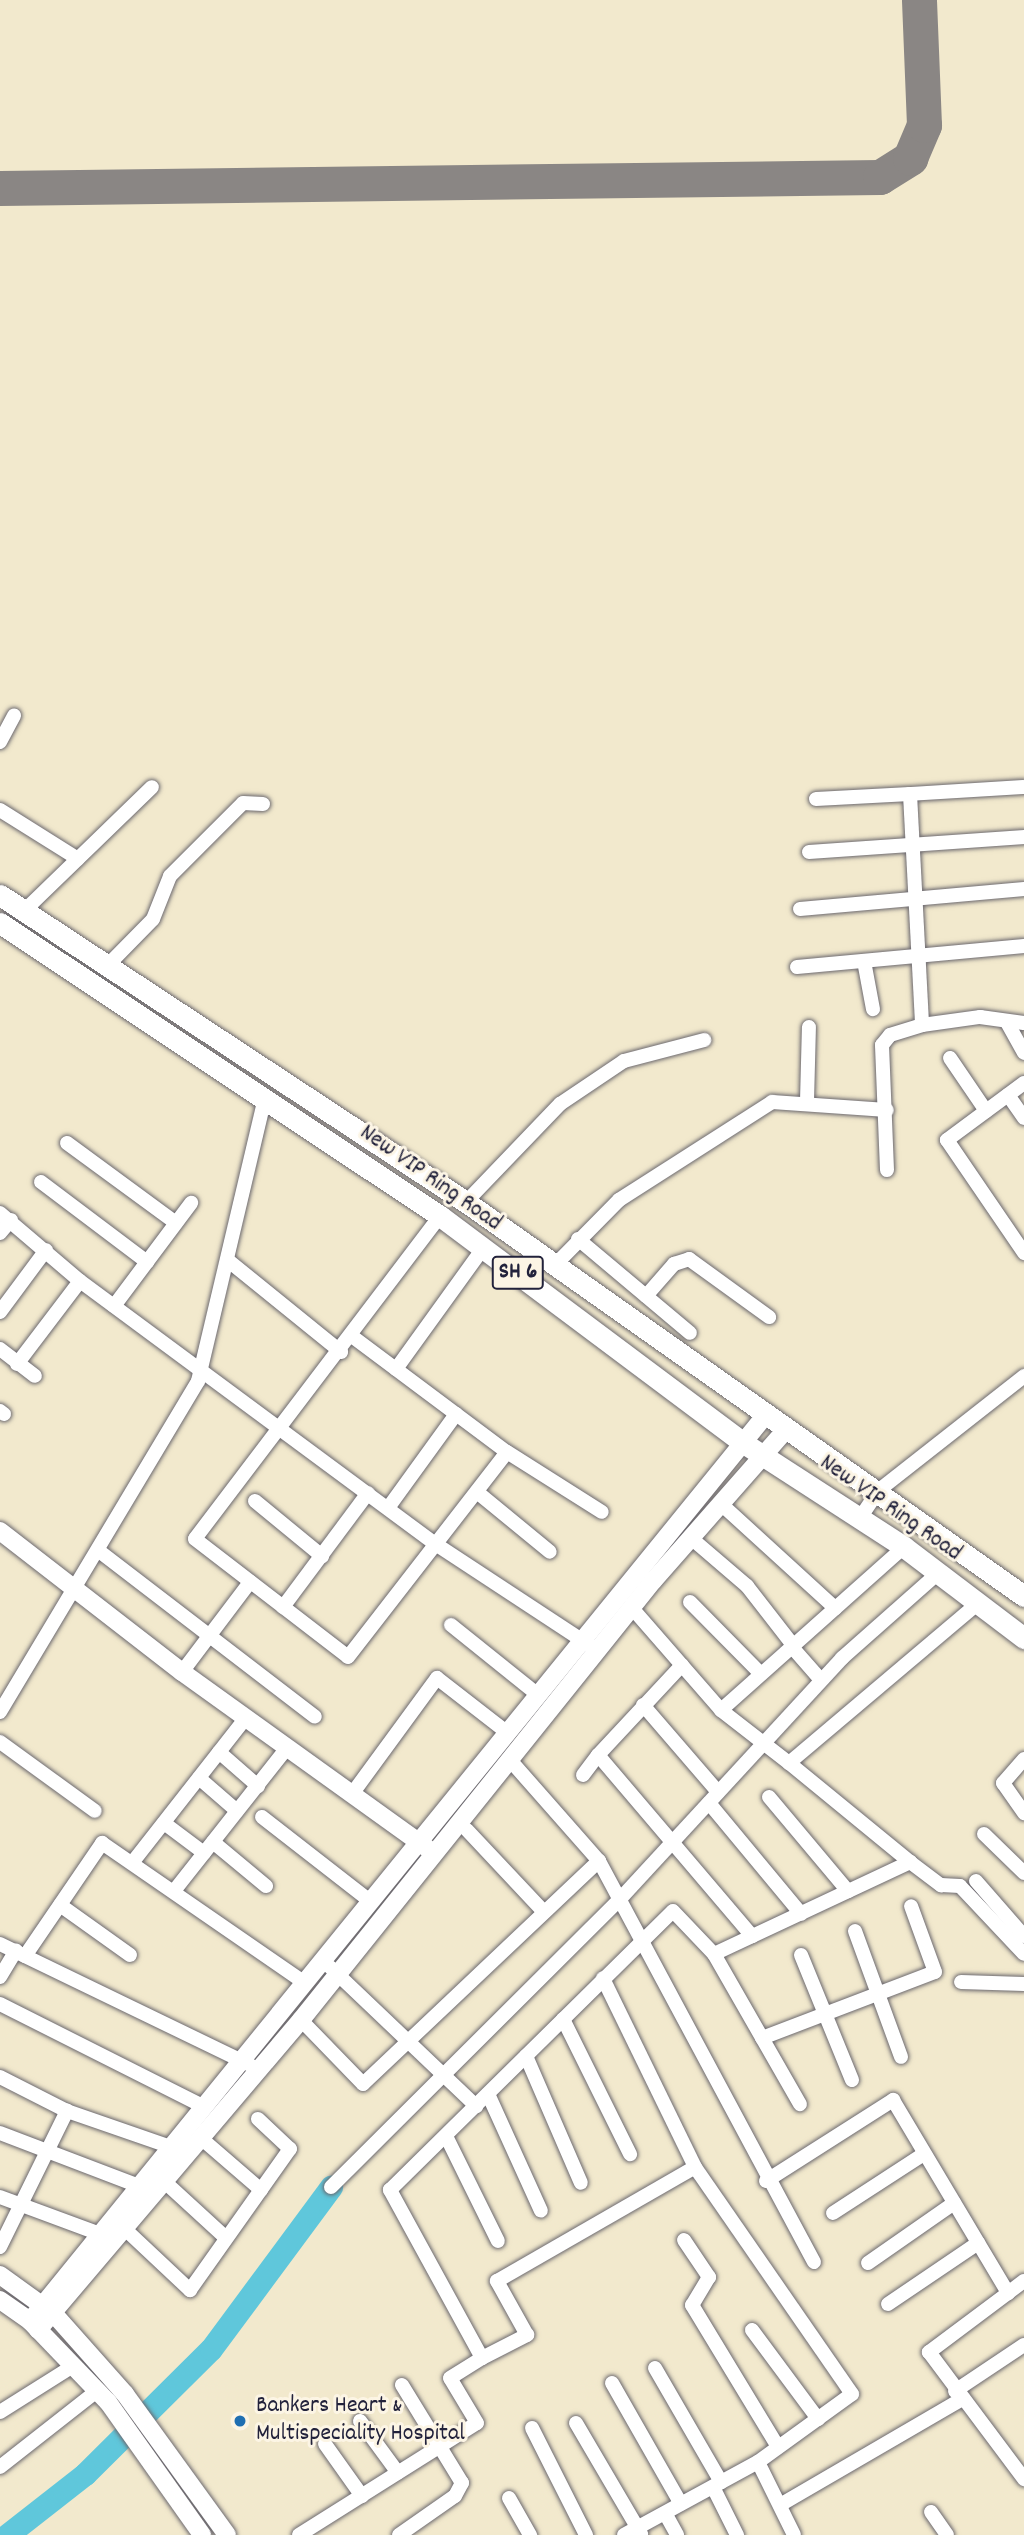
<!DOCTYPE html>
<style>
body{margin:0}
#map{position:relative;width:1024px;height:2535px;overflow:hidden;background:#f2e9cd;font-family:Dekko,sans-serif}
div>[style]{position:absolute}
.river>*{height:23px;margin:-11.5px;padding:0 11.5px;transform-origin:11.5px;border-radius:11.5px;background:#5fc7db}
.taxiway>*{height:35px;margin:-17.5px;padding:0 17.5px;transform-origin:17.5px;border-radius:17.5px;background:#8a8684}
.roads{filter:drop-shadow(0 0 2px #6b686e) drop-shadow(0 0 2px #6b686e)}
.minor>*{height:14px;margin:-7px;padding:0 7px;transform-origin:7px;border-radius:7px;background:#fff}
.tertiary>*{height:18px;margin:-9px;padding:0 9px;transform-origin:9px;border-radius:9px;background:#fff}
.primary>*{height:21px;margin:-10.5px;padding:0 10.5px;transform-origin:10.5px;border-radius:10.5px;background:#fff}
.dots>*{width:19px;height:19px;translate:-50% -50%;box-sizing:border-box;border:4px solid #fcf5e5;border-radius:50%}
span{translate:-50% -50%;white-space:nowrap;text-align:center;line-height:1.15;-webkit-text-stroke:6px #fcf5e5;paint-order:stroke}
.shield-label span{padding:2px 5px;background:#fcf5e5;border:2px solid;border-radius:5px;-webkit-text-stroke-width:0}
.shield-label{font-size:23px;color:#22223b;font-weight:700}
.street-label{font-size:24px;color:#22223b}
.poi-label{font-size:24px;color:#22223b}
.left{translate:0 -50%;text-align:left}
</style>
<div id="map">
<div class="river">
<i style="left:7px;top:2535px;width:99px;rotate:-38deg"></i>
<i style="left:85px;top:2474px;width:177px;rotate:-44.8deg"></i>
<i style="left:211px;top:2349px;width:202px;rotate:-53.5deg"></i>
</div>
<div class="taxiway">
<i style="left:0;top:188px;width:880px;rotate:-0.72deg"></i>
<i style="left:880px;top:177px;width:36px;rotate:-32deg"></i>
<i style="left:910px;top:158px;width:36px;rotate:-67deg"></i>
<i style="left:924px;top:125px;width:125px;rotate:-92.3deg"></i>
</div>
<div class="roads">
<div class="minor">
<i style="left:0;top:742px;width:30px;rotate:-62deg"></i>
<i style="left:1024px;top:787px;width:114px;rotate:176.5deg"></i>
<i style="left:910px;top:794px;width:231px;rotate:87deg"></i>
<i style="left:922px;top:1025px;width:59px;rotate:-7.9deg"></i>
<i style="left:980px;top:1017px;width:44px;rotate:7.8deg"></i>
<i style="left:816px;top:799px;width:94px;rotate:-3deg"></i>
<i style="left:0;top:810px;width:92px;rotate:32.1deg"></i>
<i style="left:809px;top:852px;width:216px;rotate:-4deg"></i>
<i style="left:800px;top:909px;width:225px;rotate:-5.1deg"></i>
<i style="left:24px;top:911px;width:178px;rotate:-44.1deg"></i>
<i style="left:864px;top:961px;width:49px;rotate:79.4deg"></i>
<i style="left:108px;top:965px;width:64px;rotate:-45.6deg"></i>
<i style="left:153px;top:919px;width:46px;rotate:-68.4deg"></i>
<i style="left:170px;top:876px;width:103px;rotate:-45deg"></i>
<i style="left:243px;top:803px;width:20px;rotate:3deg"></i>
<i style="left:797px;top:967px;width:228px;rotate:-5.3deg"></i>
<i style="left:1008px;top:1024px;width:33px;rotate:61deg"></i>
<i style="left:950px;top:1058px;width:64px;rotate:55.8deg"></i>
<i style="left:1024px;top:1083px;width:96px;rotate:143.5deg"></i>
<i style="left:947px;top:1140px;width:137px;rotate:55.7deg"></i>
<i style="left:1008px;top:1095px;width:28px;rotate:55deg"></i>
<i style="left:807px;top:1101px;width:74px;rotate:-88.5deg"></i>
<i style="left:67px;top:1143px;width:135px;rotate:36.3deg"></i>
<i style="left:887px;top:1170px;width:125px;rotate:-92.3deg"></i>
<i style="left:882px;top:1045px;width:13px;rotate:-51deg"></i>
<i style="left:890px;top:1035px;width:34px;rotate:-17deg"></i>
<i style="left:41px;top:1182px;width:133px;rotate:37deg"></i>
<i style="left:466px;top:1202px;width:136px;rotate:-46.2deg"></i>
<i style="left:560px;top:1104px;width:77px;rotate:-33.9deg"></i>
<i style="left:624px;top:1061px;width:83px;rotate:-14.7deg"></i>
<i style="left:0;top:1213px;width:105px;rotate:40.4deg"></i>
<i style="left:80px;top:1281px;width:444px;rotate:36.5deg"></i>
<i style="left:437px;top:1545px;width:184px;rotate:33.3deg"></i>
<i style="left:440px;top:1216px;width:405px;rotate:127.2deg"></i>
<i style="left:195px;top:1539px;width:193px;rotate:37.6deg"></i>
<i style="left:348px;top:1657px;width:259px;rotate:-52.2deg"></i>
<i style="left:0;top:1233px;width:17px;rotate:-50deg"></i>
<i style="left:578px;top:1239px;width:146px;rotate:40deg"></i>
<i style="left:230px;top:1262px;width:143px;rotate:39deg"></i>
<i style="left:554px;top:1266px;width:93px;rotate:-45.4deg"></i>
<i style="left:619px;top:1200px;width:182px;rotate:-32.6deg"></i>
<i style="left:772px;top:1102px;width:115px;rotate:4deg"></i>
<i style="left:646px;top:1296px;width:43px;rotate:-48.8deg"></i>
<i style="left:674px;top:1264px;width:16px;rotate:-18deg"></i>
<i style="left:689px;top:1259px;width:99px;rotate:35.9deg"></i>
<i style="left:114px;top:1306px;width:129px;rotate:-53.2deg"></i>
<i style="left:0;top:1312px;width:77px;rotate:-53.4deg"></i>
<i style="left:353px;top:1337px;width:192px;rotate:36.8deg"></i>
<i style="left:507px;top:1452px;width:112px;rotate:32.3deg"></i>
<i style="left:0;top:1349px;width:44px;rotate:37.6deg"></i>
<i style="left:17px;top:1364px;width:104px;rotate:-52.8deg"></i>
<i style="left:396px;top:1369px;width:150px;rotate:-54.2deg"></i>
<i style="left:0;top:1411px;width:5px;rotate:37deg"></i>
<i style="left:477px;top:1492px;width:94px;rotate:39.4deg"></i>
<i style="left:255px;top:1501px;width:87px;rotate:39.4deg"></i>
<i style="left:720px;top:1503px;width:156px;rotate:42.4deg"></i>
<i style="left:388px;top:1508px;width:116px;rotate:-54.1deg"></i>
<i style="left:860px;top:1518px;width:32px;rotate:-56deg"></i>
<i style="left:878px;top:1491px;width:186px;rotate:-38.2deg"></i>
<i style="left:691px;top:1538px;width:74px;rotate:40.6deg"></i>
<i style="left:747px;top:1586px;width:75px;rotate:52.1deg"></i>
<i style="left:99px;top:1551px;width:272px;rotate:37.5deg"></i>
<i style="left:690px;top:1602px;width:101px;rotate:45.4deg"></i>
<i style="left:283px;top:1607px;width:142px;rotate:-53.3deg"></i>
<i style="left:632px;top:1608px;width:135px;rotate:48.9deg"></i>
<i style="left:451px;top:1625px;width:112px;rotate:38.8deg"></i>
<i style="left:792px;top:1647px;width:44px;rotate:48.7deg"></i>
<i style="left:682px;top:1665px;width:123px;rotate:133deg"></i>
<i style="left:598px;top:1755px;width:238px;rotate:49.6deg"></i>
<i style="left:182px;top:1672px;width:113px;rotate:-52.9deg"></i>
<i style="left:643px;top:1705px;width:115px;rotate:49.2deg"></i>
<i style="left:0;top:1712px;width:386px;rotate:-59.1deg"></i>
<i style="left:198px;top:1381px;width:291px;rotate:-76.7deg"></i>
<i style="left:0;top:1742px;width:117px;rotate:36deg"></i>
<i style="left:219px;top:1752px;width:52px;rotate:41.1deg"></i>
<i style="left:1024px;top:1759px;width:32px;rotate:131deg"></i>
<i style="left:1003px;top:1783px;width:37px;rotate:55deg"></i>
<i style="left:510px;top:1760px;width:135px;rotate:48.6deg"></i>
<i style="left:599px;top:1861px;width:455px;rotate:61.8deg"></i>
<i style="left:789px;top:1763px;width:86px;rotate:-142.1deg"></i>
<i style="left:721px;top:1710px;width:245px;rotate:-41.7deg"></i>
<i style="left:583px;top:1775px;width:25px;rotate:-53deg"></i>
<i style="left:199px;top:1778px;width:50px;rotate:41deg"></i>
<i style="left:352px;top:1794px;width:144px;rotate:-53.8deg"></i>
<i style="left:437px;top:1678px;width:90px;rotate:37.8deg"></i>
<i style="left:769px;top:1797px;width:123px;rotate:50deg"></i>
<i style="left:709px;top:1803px;width:144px;rotate:50.3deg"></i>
<i style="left:262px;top:1817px;width:138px;rotate:37.9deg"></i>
<i style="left:164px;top:1823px;width:50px;rotate:36.9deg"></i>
<i style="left:467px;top:1830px;width:112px;rotate:46.8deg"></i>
<i style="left:984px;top:1834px;width:56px;rotate:44.3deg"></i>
<i style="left:213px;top:1842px;width:69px;rotate:39.7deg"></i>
<i style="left:910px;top:1862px;width:39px;rotate:37deg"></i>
<i style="left:941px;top:1885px;width:19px;rotate:3deg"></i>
<i style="left:960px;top:1886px;width:93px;rotate:46.7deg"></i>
<i style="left:132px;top:1863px;width:183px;rotate:-51.9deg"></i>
<i style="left:976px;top:1881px;width:73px;rotate:48.9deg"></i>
<i style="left:174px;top:1891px;width:182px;rotate:-51.7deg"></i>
<i style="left:60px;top:1905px;width:86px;rotate:35.5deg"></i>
<i style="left:855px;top:1931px;width:134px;rotate:69.9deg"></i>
<i style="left:0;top:1944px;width:278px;rotate:25.8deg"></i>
<i style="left:714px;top:1954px;width:173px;rotate:60.2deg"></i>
<i style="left:801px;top:1955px;width:135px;rotate:67.8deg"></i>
<i style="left:25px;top:1956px;width:137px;rotate:-55.7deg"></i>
<i style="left:102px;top:1843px;width:243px;rotate:34.6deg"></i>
<i style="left:330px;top:1967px;width:202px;rotate:43.6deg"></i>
<i style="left:0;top:1977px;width:31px;rotate:-59deg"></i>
<i style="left:961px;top:1982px;width:63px;rotate:1.8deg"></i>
<i style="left:0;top:2004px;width:229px;rotate:26.7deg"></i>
<i style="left:563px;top:2019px;width:151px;rotate:63.6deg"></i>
<i style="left:301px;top:2020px;width:89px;rotate:45.9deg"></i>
<i style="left:363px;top:2084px;width:325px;rotate:-43.4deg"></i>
<i style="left:762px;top:2038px;width:185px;rotate:-20.9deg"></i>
<i style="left:935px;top:1972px;width:70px;rotate:-110deg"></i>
<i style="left:526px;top:2056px;width:138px;rotate:66.6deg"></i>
<i style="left:0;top:2077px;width:75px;rotate:26.9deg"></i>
<i style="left:67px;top:2111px;width:110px;rotate:19.1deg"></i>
<i style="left:488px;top:2094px;width:128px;rotate:65.6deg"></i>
<i style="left:0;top:2133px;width:149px;rotate:20.9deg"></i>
<i style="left:446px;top:2136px;width:117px;rotate:63.7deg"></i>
<i style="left:202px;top:2139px;width:78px;rotate:40.8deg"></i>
<i style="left:766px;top:2181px;width:151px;rotate:-32.5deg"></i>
<i style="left:893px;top:2100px;width:225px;rotate:59.2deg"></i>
<i style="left:1008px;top:2293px;width:99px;rotate:143.2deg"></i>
<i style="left:929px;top:2352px;width:159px;rotate:53.2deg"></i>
<i style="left:166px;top:2183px;width:81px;rotate:42.5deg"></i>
<i style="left:331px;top:2187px;width:407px;rotate:-44.9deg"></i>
<i style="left:619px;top:1900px;width:329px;rotate:-47.3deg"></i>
<i style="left:842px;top:1658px;width:127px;rotate:-41.5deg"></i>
<i style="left:0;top:2197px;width:107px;rotate:20.3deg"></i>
<i style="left:833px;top:2213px;width:108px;rotate:-33deg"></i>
<i style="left:126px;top:2230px;width:88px;rotate:43.2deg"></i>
<i style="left:190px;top:2290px;width:173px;rotate:-54.7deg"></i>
<i style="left:290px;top:2149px;width:44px;rotate:-136.8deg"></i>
<i style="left:684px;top:2240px;width:45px;rotate:56deg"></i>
<i style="left:709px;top:2277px;width:33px;rotate:121deg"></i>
<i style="left:692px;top:2305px;width:166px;rotate:58.8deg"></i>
<i style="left:0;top:2247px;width:152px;rotate:-63.8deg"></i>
<i style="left:868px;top:2263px;width:105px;rotate:-34.9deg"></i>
<i style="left:1008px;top:2293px;width:20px;rotate:-37deg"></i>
<i style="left:888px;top:2304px;width:109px;rotate:-34.1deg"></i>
<i style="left:752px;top:2330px;width:111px;rotate:53.4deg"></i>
<i style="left:482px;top:2358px;width:51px;rotate:-27.1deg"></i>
<i style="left:527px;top:2335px;width:62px;rotate:-119.1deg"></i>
<i style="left:497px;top:2281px;width:228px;rotate:-29.9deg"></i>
<i style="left:695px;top:2167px;width:210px;rotate:-116deg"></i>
<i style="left:655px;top:2368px;width:132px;rotate:59.9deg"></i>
<i style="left:612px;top:2383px;width:139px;rotate:60.3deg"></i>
<i style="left:955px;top:2391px;width:83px;rotate:-33.7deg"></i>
<i style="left:0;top:2412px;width:86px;rotate:-32.2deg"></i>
<i style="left:360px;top:2421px;width:64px;rotate:53.8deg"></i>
<i style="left:576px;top:2423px;width:129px;rotate:59.6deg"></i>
<i style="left:532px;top:2428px;width:120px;rotate:63.2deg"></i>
<i style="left:325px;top:2444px;width:64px;rotate:54.6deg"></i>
<i style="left:758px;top:2462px;width:81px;rotate:63.7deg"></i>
<i style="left:0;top:2467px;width:123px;rotate:-38.1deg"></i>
<i style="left:713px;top:2487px;width:54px;rotate:63.4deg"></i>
<i style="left:509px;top:2498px;width:43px;rotate:60.4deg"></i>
<i style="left:780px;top:2505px;width:211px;rotate:-30.2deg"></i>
<i style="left:931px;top:2512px;width:28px;rotate:55deg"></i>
<i style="left:665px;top:2513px;width:25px;rotate:61deg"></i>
<i style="left:299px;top:2535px;width:210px;rotate:-32.2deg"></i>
<i style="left:477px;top:2423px;width:52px;rotate:-121deg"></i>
<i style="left:450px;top:2378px;width:38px;rotate:-32deg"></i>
<i style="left:482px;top:2358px;width:192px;rotate:-118.7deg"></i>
<i style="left:390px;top:2190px;width:397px;rotate:-44.6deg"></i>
<i style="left:673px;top:1911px;width:59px;rotate:46.4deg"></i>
<i style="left:714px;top:1954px;width:217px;rotate:-25.1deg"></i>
<i style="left:910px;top:1862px;width:156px;rotate:-140.7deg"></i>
<i style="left:789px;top:1763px;width:248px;rotate:-40.2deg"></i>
<i style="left:399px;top:2535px;width:68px;rotate:-34.9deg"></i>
<i style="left:455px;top:2496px;width:15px;rotate:-62deg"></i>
<i style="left:462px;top:2483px;width:115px;rotate:-121.5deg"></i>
<i style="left:624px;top:2535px;width:153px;rotate:-28.6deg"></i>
<i style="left:758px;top:2462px;width:116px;rotate:-35.9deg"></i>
<i style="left:852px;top:2394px;width:276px;rotate:-124.7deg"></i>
</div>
<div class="tertiary">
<i style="left:0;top:1531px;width:230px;rotate:37.8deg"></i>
<i style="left:182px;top:1672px;width:302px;rotate:35.7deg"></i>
<i style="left:0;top:2275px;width:67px;rotate:35.8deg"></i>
<i style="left:54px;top:2314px;width:107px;rotate:48.4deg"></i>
<i style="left:125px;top:2394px;width:174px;rotate:54.1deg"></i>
<i style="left:0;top:2300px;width:37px;rotate:35deg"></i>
<i style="left:30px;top:2321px;width:112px;rotate:46.1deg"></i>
<i style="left:108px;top:2402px;width:163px;rotate:54.7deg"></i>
<i style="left:30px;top:2321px;width:1164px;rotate:-50.93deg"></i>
<i style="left:38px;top:2330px;width:407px;rotate:-49.7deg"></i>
<i style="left:301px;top:2020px;width:563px;rotate:-51.28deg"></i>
<i style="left:653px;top:1581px;width:200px;rotate:-48.7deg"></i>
</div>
<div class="primary">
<i style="left:0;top:895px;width:558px;rotate:33.38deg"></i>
<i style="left:466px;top:1202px;width:683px;rotate:35.23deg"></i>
<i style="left:0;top:923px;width:529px;rotate:33.66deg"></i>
<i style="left:440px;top:1216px;width:381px;rotate:36.8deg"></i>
<i style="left:745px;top:1444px;width:189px;rotate:32.9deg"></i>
<i style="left:904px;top:1547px;width:151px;rotate:37.2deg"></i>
</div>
</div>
<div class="dots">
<i style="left:240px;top:2421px;background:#1f6fb2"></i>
</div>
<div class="shield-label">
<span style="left:518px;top:1273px">SH 6</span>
</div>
<div class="street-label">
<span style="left:430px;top:1179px;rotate:35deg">New VIP Ring Road</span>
<span style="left:890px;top:1509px;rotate:35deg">New VIP Ring Road</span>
</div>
<div class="poi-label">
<span class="left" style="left:256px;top:2421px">Bankers Heart &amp;<br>Multispeciality Hospital</span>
</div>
</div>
